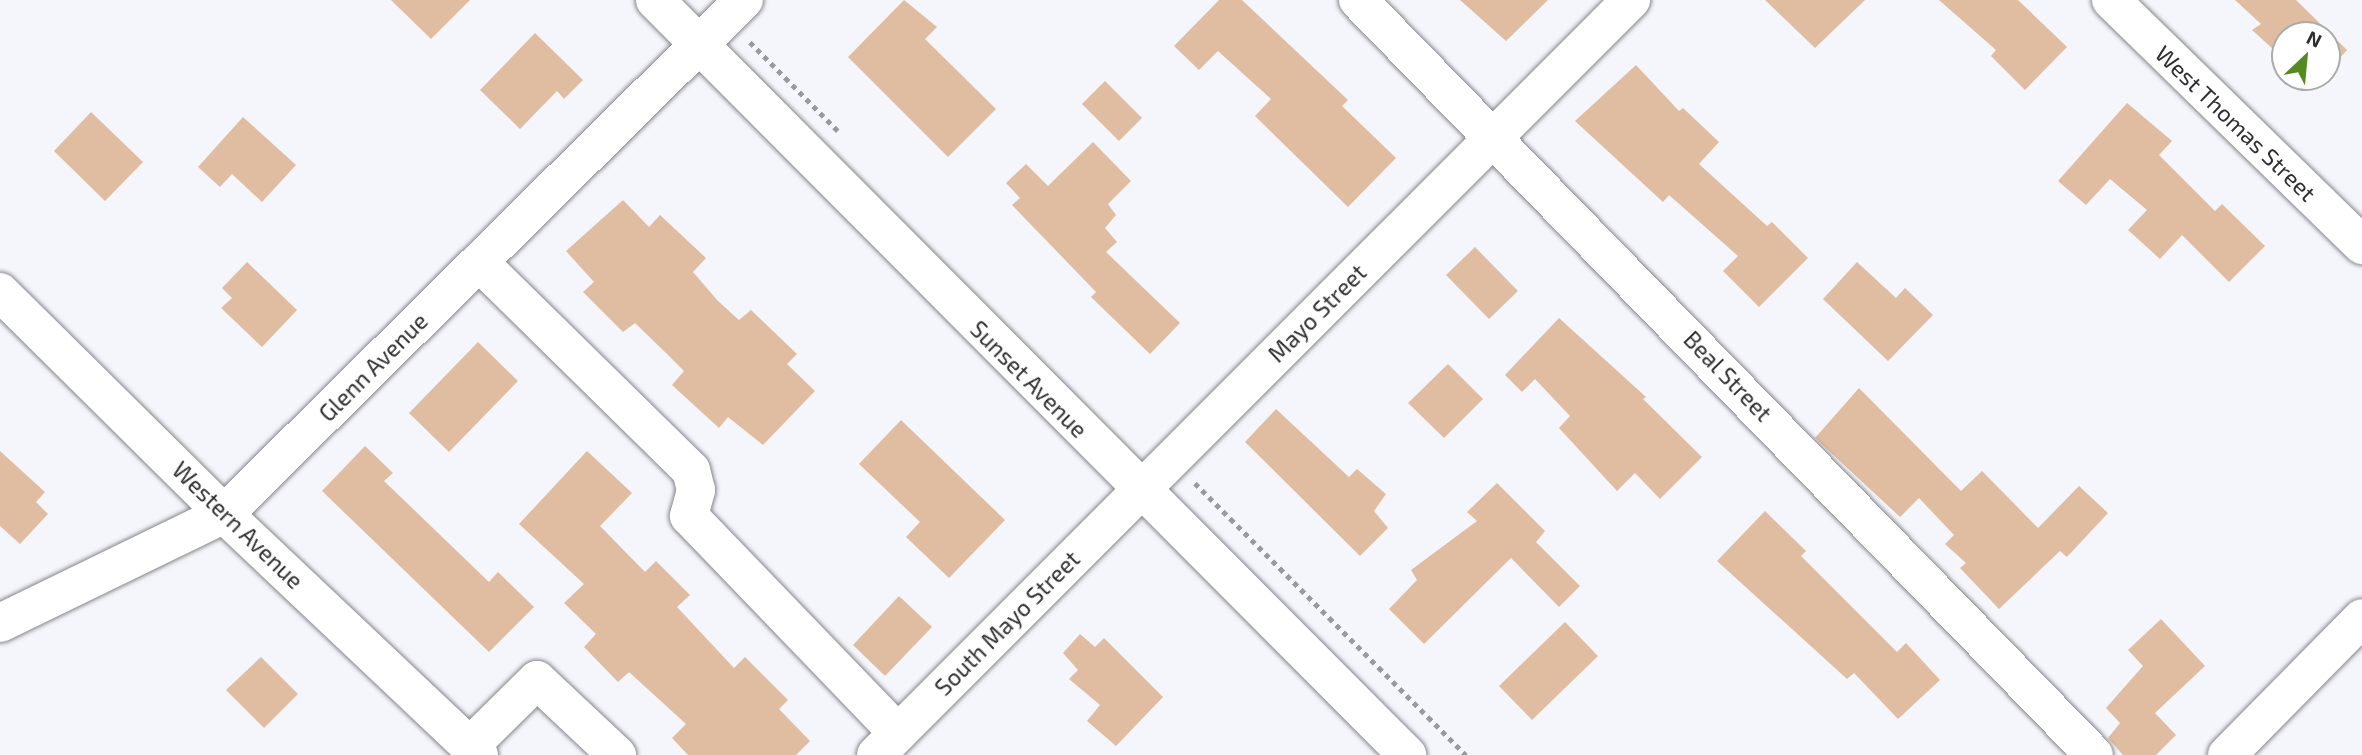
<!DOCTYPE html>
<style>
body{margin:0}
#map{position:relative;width:2362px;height:755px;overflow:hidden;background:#f5f5fc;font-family:"Exo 2",sans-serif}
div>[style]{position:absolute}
.building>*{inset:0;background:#e0bca1}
.path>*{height:4.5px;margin-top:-2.25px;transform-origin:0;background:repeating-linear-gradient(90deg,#9a9a9e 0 5px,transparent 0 10px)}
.roads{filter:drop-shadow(0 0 2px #85858b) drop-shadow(0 0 2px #85858b)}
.minor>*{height:38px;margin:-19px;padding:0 19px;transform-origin:19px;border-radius:19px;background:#fff}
.major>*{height:38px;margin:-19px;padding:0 19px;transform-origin:19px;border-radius:19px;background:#fff}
span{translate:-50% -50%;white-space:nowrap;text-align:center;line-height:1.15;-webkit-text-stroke:6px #fff;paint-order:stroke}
.street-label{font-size:23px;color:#2e2e30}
.north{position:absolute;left:2271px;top:21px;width:70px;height:70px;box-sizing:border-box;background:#fff;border:2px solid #ababac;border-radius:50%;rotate:26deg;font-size:19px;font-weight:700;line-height:28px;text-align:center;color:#2e2e30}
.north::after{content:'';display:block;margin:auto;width:24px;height:32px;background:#558921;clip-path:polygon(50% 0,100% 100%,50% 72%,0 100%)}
</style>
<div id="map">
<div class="building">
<i style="clip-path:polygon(391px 0,470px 0,431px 39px)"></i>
<i style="clip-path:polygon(904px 0,937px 27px,925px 39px,996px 109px,948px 157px,848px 57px)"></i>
<i style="clip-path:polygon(1219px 0,1242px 0,1348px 100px,1342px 106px,1396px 158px,1348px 207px,1255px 116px,1271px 99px,1218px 51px,1199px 70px,1174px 46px)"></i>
<i style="clip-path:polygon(1460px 0,1548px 0,1506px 41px)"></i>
<i style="clip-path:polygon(1765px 0,1865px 0,1815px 48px)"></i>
<i style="clip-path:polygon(1939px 0,2018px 0,2067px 47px,2025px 90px,1991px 56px,1996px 50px)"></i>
<i style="clip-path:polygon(2235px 0,2296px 0,2347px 50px,2327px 72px,2327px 35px,2285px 35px,2285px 60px,2252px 30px,2261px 24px)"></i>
<i style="clip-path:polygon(535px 33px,583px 80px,564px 99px,557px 91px,520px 129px,480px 90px)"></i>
<i style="clip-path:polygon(1636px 65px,1679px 111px,1683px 108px,1719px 142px,1699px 164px,1767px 226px,1772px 222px,1808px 258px,1759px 307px,1723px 271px,1738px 256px,1669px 195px,1663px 202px,1575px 121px)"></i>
<i style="clip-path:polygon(1105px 81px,1142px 118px,1119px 141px,1082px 104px)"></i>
<i style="clip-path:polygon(2127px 103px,2172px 141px,2159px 155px,2215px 211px,2222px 204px,2265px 246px,2229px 282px,2182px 235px,2160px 259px,2128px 230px,2147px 210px,2110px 179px,2086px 205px,2058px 181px)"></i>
<i style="clip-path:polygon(91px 112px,143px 162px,105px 201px,54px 151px)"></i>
<i style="clip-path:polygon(243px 117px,296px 165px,262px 202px,232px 174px,220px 187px,198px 167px)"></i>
<i style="clip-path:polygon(1093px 142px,1131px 181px,1108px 204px,1116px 215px,1105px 228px,1117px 242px,1106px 252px,1180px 323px,1150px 354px,1091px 297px,1096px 292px,1012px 205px,1020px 198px,1006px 183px,1026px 164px,1048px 186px)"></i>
<i style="clip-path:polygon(623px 200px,649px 227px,660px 215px,706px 258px,693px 272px,718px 301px,739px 320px,751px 310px,797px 354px,787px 364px,815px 391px,763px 445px,728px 417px,719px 428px,672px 385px,684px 371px,666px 353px,635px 323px,623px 332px,583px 292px,594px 282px,566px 251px)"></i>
<i style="clip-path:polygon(1475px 247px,1518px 291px,1489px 319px,1446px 275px)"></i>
<i style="clip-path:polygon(247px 262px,297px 310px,262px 347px,221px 308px,232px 298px,222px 288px)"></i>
<i style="clip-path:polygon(1857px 262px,1896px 298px,1905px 288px,1933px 315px,1888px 361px,1823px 299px)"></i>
<i style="clip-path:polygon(1559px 318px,1646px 397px,1643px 399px,1702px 457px,1660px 499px,1635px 473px,1617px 491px,1559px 428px,1570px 416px,1535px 379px,1522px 392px,1505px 375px)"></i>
<i style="clip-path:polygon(478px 342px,518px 381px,449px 452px,409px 413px)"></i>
<i style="clip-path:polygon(1448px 364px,1483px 399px,1444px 438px,1408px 403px)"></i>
<i style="clip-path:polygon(1859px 388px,1961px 491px,1982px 471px,2038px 528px,2079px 486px,2108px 513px,2067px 557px,2060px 551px,1999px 609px,1960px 568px,1966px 563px,1945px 544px,1954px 535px,1919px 498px,1900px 517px,1815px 438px)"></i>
<i style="clip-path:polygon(1276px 409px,1349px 477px,1357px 469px,1386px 494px,1374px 511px,1388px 528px,1360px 556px,1245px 442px)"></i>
<i style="clip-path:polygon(901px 420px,1005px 520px,949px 578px,906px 537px,920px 522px,859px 464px)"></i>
<i style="clip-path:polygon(365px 446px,393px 473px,384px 481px,489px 582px,498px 572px,534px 607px,489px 652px,322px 491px)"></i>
<i style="clip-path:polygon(0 451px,45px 492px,36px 502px,48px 514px,20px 544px,0 526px)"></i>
<i style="clip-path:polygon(587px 451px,632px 493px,600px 526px,645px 572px,656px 561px,690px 595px,677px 607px,734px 668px,745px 657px,788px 700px,779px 709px,810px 741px,796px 755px,688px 755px,672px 738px,686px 724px,629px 672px,618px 682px,584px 647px,596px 634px,564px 603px,584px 584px,519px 524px)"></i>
<i style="clip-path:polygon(1497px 483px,1545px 531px,1536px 542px,1580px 586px,1559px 607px,1511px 558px,1424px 644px,1389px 609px,1417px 580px,1411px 570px,1477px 521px,1467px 512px)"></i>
<i style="clip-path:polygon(1765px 511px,1806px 551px,1801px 556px,1897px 652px,1906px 643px,1940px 680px,1898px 719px,1854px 673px,1847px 679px,1717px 561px)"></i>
<i style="clip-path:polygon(899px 596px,932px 627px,885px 676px,853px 645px)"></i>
<i style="clip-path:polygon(2161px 619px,2205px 666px,2155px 713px,2176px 735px,2156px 755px,2123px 755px,2108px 738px,2120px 723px,2106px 708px,2143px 666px,2128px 650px)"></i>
<i style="clip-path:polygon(1565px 622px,1598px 656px,1532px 720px,1499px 686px)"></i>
<i style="clip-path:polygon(1080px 634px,1095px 647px,1104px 638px,1163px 697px,1116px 746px,1087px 721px,1100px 705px,1069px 679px,1078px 670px,1063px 653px)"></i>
<i style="clip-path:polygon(261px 657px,298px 694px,264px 728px,226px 690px)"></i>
</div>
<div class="path">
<i style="left:750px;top:42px;width:125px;rotate:45.3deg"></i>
<i style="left:1195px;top:483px;width:384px;rotate:45.1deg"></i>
</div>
<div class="roads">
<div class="minor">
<i style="left:1358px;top:0;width:1054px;rotate:45.73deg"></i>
<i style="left:479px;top:262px;width:297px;rotate:44.5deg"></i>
<i style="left:691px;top:470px;width:21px;rotate:76deg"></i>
<i style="left:696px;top:490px;width:27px;rotate:105deg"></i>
<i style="left:689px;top:516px;width:301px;rotate:46.1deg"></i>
<i style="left:0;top:292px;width:315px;rotate:44.7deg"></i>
<i style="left:224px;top:514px;width:351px;rotate:43.4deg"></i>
<i style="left:0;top:623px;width:249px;rotate:-25.9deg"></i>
<i style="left:224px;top:514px;width:731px;rotate:-44.67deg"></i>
<i style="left:470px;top:746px;width:94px;rotate:-44.6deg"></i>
<i style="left:537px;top:680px;width:110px;rotate:43.2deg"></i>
<i style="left:876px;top:755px;width:1068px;rotate:-45deg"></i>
<i style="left:2227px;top:755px;width:192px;rotate:-45.4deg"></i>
</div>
<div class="major">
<i style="left:655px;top:0;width:1066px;rotate:45.11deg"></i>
<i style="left:2111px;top:0;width:351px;rotate:44.3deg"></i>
</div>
</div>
<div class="street-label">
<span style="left:2236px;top:123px;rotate:44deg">West Thomas Street</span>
<span style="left:1317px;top:313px;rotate:-45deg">Mayo Street</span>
<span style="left:373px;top:367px;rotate:-45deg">Glenn Avenue</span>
<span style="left:1728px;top:376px;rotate:46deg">Beal Street</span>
<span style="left:1029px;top:379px;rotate:45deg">Sunset Avenue</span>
<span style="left:238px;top:525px;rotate:44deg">Western Avenue</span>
<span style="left:1007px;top:623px;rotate:-45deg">South Mayo Street</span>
</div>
<div class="north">N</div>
</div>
